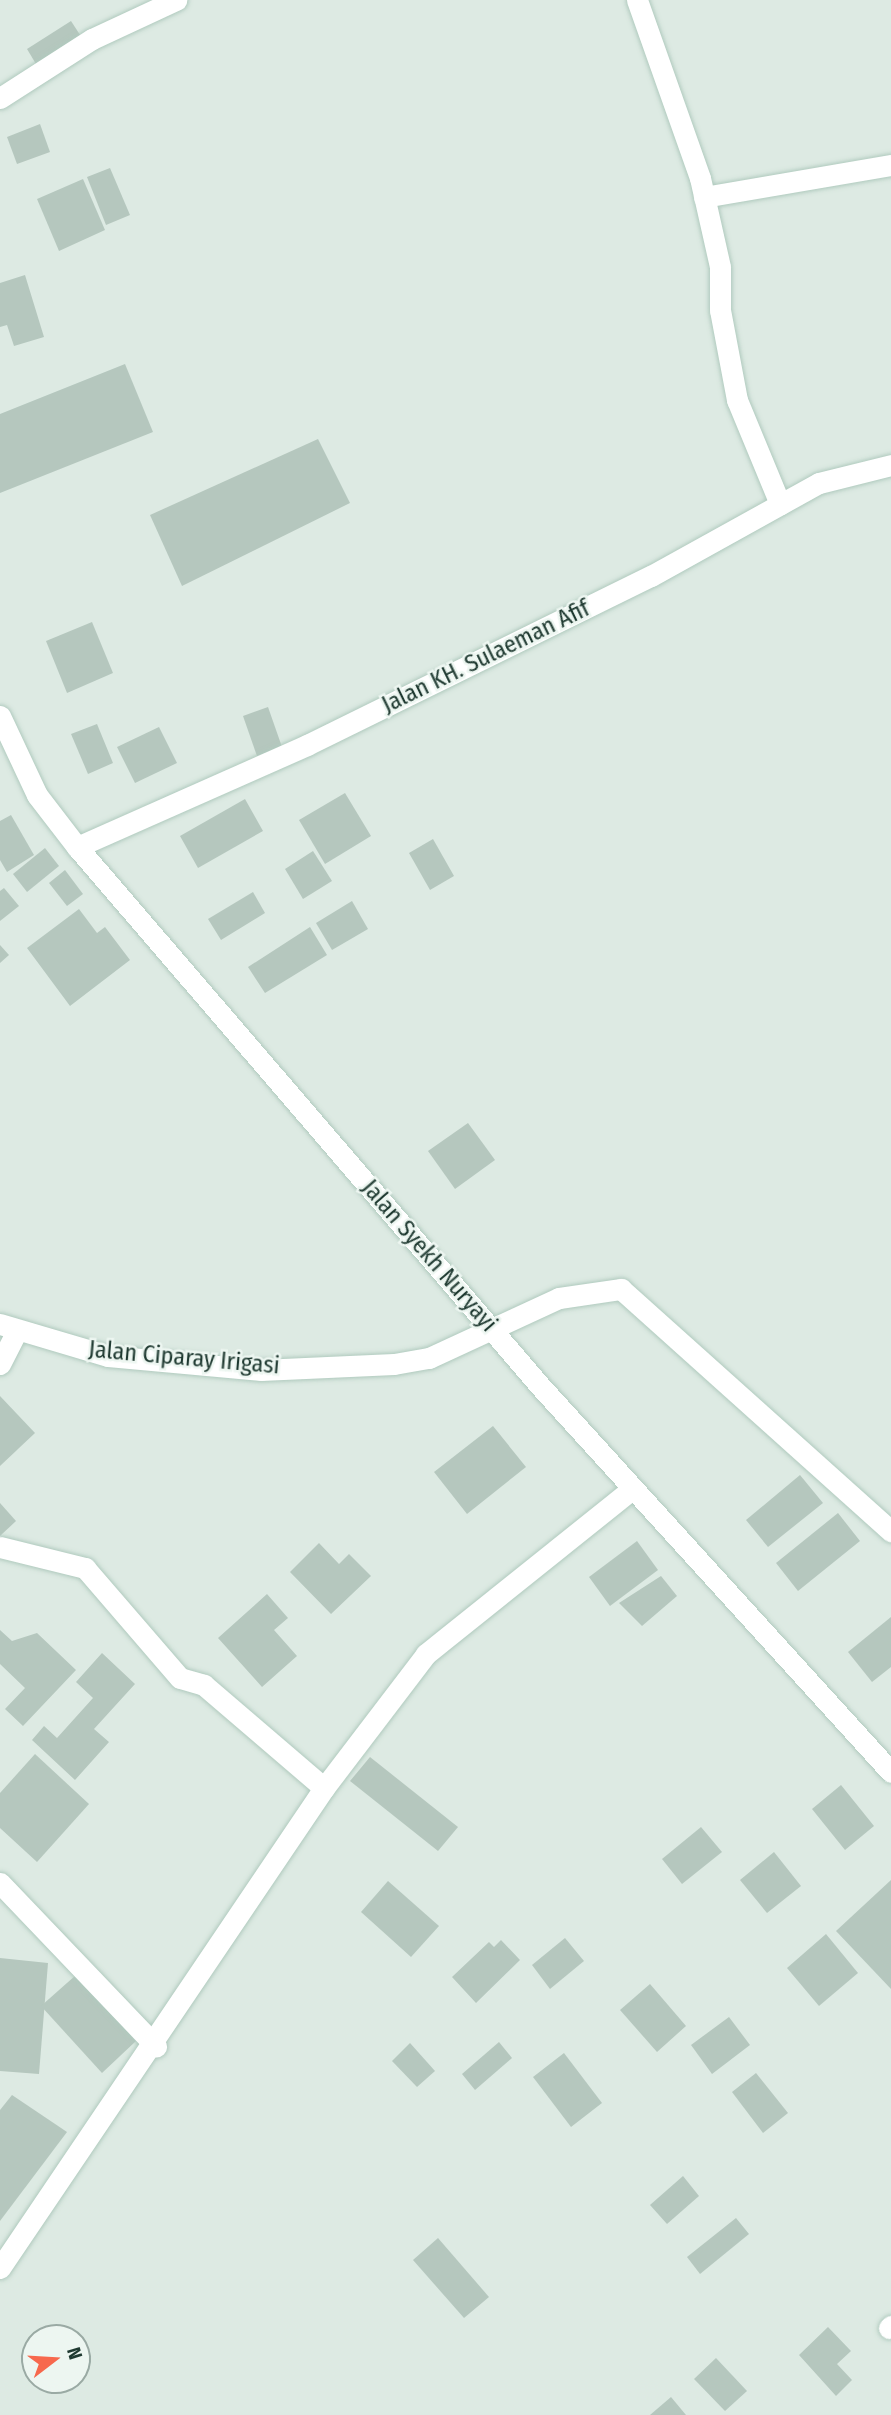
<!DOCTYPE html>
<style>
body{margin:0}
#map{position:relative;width:891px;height:2415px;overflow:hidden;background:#ddeae3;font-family:"Fira Sans Condensed",sans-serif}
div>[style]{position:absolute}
.building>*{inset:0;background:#b5c7be}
.roads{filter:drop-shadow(0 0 2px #b0cabe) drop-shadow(0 0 2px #b0cabe)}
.minor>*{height:21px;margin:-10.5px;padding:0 10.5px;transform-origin:10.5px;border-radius:10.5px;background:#fff}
.tertiary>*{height:21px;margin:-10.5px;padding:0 10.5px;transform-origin:10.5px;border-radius:10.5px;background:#fff}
.secondary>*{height:21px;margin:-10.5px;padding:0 10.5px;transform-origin:10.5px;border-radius:10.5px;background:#fff}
span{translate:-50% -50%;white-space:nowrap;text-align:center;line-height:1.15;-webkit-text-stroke:5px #edf6f1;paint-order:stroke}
.street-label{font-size:24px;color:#1e3930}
.north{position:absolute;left:21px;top:2324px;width:70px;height:70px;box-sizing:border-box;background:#edf6f1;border:2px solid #9aaaa4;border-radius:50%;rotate:73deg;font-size:19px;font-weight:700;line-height:28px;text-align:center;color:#1e3930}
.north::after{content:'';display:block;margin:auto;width:24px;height:32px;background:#f7684d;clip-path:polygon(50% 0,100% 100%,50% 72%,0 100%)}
</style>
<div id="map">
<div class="building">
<i style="clip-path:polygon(71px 21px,84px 41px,39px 69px,27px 49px)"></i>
<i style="clip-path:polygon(40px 124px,50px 152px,17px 164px,7px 137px)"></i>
<i style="clip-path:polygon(110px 168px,130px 215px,106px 225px,87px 177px)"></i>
<i style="clip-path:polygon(83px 179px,105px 230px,59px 251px,37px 199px)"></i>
<i style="clip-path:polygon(25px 275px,44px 337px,14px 346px,7px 325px,0 327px,0 283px)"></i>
<i style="clip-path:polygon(125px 364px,153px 432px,0 493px,0 414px)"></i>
<i style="clip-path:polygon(318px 439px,350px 503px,182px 586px,150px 515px)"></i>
<i style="clip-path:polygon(92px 622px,113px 673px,67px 693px,46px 641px)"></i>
<i style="clip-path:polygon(268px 707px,282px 747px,257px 756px,243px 716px)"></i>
<i style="clip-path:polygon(97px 724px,113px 763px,88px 774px,71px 734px)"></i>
<i style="clip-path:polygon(159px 727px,177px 763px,135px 783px,117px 747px)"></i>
<i style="clip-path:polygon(345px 793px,371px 836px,325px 864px,299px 820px)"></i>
<i style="clip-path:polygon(245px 799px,263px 831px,198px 868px,180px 836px)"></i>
<i style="clip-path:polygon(11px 815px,34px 855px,7px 872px,0 860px,0 821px)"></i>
<i style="clip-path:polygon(433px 839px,454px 876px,430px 890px,409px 853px)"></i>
<i style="clip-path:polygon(45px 848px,59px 866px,27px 892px,13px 874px)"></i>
<i style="clip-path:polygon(313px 851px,332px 881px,303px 899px,285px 869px)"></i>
<i style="clip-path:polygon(65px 870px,83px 894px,67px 906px,49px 883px)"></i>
<i style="clip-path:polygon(4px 888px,19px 906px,0 921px,0 891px)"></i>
<i style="clip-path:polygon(253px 892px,265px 913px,221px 940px,208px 919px)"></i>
<i style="clip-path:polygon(352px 901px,368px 929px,332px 950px,316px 923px)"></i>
<i style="clip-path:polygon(79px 909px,97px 933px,105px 927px,130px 960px,70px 1006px,27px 948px)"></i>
<i style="clip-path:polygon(310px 927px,327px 955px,265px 993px,248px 967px)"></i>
<i style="clip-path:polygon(0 945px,9px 955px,0 963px)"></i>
<i style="clip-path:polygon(468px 1123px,495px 1160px,455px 1189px,428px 1151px)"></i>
<i style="clip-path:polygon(0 1396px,35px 1433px,0 1466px)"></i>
<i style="clip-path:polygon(493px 1426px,526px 1467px,467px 1514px,434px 1472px)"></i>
<i style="clip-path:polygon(800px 1475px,823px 1503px,768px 1547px,746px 1520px)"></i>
<i style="clip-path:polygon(0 1503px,16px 1521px,0 1536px)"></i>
<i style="clip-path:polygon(838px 1513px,860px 1541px,798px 1591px,776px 1563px)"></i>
<i style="clip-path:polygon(637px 1541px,658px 1570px,610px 1606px,589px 1577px)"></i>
<i style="clip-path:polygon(319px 1543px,339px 1564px,349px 1554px,371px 1576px,331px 1614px,290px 1572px)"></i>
<i style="clip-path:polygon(661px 1576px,677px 1596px,642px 1626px,619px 1603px)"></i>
<i style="clip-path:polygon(267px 1594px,288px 1618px,274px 1630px,297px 1656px,262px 1687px,218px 1638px)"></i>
<i style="clip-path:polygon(891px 1617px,891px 1667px,872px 1682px,848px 1652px)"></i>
<i style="clip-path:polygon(0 1630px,12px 1641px,37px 1633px,76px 1670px,23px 1726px,5px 1709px,25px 1688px,0 1664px)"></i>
<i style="clip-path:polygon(102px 1653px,135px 1684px,94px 1729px,109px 1742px,75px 1780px,32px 1740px,44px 1726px,57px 1738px,93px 1698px,76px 1682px)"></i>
<i style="clip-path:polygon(35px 1754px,89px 1804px,37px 1862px,0 1828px,0 1793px)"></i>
<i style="clip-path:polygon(370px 1757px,458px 1827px,438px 1851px,350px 1781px)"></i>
<i style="clip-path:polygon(841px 1785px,874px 1826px,845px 1850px,812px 1809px)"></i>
<i style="clip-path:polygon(701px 1827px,722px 1852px,682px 1884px,662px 1859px)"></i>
<i style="clip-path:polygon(774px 1852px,801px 1886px,767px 1913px,740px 1880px)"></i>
<i style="clip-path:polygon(891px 1880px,891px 1989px,836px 1931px)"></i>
<i style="clip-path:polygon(388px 1881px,439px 1926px,411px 1957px,361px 1912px)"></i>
<i style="clip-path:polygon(826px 1934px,858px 1973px,819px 2006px,787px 1968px)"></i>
<i style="clip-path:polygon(565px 1938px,584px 1961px,550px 1989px,532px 1965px)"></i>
<i style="clip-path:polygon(501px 1940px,520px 1960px,476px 2003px,452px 1977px,489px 1942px,494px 1947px)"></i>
<i style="clip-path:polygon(0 1958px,48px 1963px,39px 2074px,0 2071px)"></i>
<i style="clip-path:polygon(76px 1975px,136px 2041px,102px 2073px,41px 2006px)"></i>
<i style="clip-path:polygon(650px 1984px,686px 2026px,657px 2052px,620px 2010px)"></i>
<i style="clip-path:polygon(729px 2017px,750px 2045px,712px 2074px,691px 2045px)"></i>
<i style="clip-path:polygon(499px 2042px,512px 2058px,475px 2090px,462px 2074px)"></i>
<i style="clip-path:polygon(410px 2043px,435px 2071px,417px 2087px,392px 2061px)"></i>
<i style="clip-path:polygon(564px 2053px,602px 2103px,571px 2127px,533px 2077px)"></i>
<i style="clip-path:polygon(756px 2073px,788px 2113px,763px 2133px,732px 2092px)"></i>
<i style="clip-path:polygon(12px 2095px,67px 2132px,0 2221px,0 2110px)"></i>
<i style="clip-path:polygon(683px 2176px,699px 2196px,667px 2224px,650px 2205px)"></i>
<i style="clip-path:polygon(736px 2218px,749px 2234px,700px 2274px,687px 2257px)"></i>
<i style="clip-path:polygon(438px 2238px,489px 2297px,464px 2318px,413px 2260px)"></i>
<i style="clip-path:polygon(828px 2327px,851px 2351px,837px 2364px,852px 2380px,836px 2396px,799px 2355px)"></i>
<i style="clip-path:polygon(716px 2358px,747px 2391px,725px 2411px,694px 2379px)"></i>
<i style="clip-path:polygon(671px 2397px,686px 2415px,650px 2415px)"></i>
</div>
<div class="roads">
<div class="minor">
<i style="left:637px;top:0;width:189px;rotate:70.5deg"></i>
<i style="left:700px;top:178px;width:91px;rotate:77.3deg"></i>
<i style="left:720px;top:267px;width:43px;rotate:90deg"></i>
<i style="left:720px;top:310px;width:92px;rotate:79.3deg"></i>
<i style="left:737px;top:400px;width:113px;rotate:67.5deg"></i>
<i style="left:0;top:98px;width:109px;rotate:-32.7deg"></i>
<i style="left:92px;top:39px;width:93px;rotate:-24.9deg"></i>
<i style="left:704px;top:197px;width:190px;rotate:-9.7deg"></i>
<i style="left:77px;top:847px;width:252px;rotate:-23.9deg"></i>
<i style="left:307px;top:745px;width:383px;rotate:-26.2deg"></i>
<i style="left:651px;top:576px;width:192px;rotate:-29deg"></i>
<i style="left:819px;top:483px;width:74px;rotate:-14deg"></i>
<i style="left:0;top:1324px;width:113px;rotate:16.5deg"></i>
<i style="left:108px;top:1356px;width:154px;rotate:5.2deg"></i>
<i style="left:261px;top:1370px;width:133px;rotate:-2.6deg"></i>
<i style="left:394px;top:1364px;width:36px;rotate:-10deg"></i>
<i style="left:429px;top:1358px;width:143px;rotate:-24.8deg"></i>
<i style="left:559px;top:1298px;width:63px;rotate:-8.3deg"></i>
<i style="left:621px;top:1289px;width:363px;rotate:41.9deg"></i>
<i style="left:0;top:1364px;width:35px;rotate:-63deg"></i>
<i style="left:0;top:1547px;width:88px;rotate:13.9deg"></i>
<i style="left:85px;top:1568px;width:145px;rotate:49.2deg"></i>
<i style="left:180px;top:1678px;width:25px;rotate:16deg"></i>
<i style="left:204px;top:1685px;width:158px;rotate:40.6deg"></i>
<i style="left:0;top:1883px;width:226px;rotate:46.3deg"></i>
<i style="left:889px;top:2328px;width:3px;rotate:-45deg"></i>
</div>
<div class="tertiary">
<i style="left:0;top:2268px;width:579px;rotate:-55.98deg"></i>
<i style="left:324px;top:1788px;width:168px;rotate:-52.7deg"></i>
<i style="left:426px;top:1654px;width:265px;rotate:-38.7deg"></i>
</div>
<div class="secondary">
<i style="left:0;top:716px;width:87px;rotate:64.9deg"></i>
<i style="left:37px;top:795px;width:66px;rotate:52.4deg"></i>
<i style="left:77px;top:847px;width:712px;rotate:49.33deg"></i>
<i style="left:541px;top:1387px;width:520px;rotate:47.73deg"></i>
</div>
</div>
<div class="street-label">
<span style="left:486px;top:657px;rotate:-26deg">Jalan KH. Sulaeman Afif</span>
<span style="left:429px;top:1256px;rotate:49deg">Jalan Syekh Nuryayi</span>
<span style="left:184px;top:1358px;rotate:5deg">Jalan Ciparay Irigasi</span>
</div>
<div class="north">N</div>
</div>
